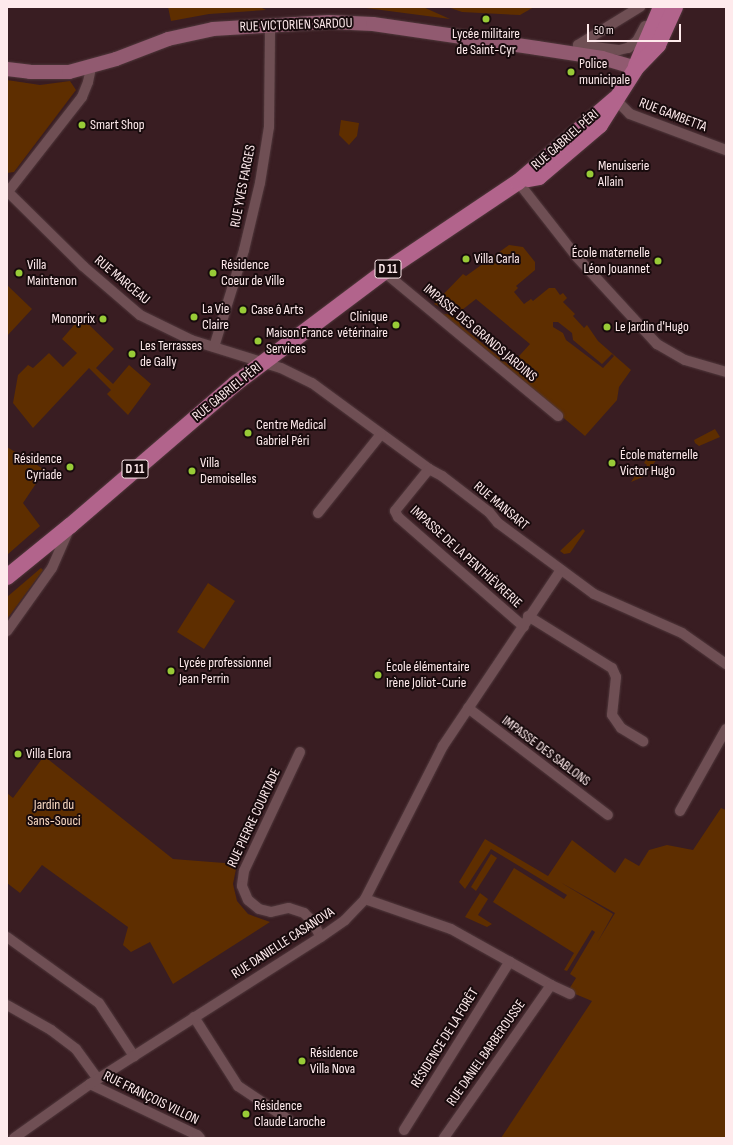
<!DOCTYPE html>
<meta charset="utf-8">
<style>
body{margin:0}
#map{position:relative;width:733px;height:1145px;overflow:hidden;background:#391d22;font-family:"Sofia Sans Condensed",sans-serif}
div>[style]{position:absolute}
.green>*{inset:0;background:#5e2e00}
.roads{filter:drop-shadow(0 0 1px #50383c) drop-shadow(0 0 1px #50383c)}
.street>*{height:10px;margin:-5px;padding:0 5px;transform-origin:5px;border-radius:5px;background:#6f4f54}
.secondary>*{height:14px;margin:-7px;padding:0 7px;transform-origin:7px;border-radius:7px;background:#915a70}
.primary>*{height:16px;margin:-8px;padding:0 8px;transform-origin:8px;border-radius:8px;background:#b2648c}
.dots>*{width:11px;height:11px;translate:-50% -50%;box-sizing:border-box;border:2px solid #180b0d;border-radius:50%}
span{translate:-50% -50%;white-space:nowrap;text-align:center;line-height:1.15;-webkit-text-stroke:4px #180b0d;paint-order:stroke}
.shield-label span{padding:1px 3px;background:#180b0d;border:1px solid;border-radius:3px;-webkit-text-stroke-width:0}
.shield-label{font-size:13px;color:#feeaec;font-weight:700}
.street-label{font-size:14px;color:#feeaec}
.poi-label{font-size:14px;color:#feeaec}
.left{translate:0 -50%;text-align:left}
.right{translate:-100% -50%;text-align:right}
.park-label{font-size:14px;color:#f9d9c2}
.frame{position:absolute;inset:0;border:8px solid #feeaec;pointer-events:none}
.scale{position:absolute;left:587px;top:24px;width:94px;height:18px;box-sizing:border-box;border:2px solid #feeaec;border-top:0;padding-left:5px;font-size:12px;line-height:14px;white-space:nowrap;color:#feeaec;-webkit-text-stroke:3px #180b0d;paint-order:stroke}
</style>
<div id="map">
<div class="green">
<i style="clip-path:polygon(168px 7px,260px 7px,266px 10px,209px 14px,171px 21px)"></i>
<i style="clip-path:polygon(347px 7px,423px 7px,450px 19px,366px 8px)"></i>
<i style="clip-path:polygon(448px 7px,534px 7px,520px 15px,462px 12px)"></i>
<i style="clip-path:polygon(7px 80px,40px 85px,70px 81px,76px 90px,14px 172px,7px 173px)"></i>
<i style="clip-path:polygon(341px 120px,359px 123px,357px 136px,349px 145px,339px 135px)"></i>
<i style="clip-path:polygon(evenodd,509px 245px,523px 247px,535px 262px,535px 270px,516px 286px,518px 288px,514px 292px,524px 304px,531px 299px,533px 301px,549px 288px,555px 288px,560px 295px,563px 293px,567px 298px,563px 302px,575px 314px,573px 316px,584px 328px,587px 325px,598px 341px,631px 370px,619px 387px,617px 400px,585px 436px,432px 307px,444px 314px,464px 316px,460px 325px,510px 366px,530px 344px,476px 299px,462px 310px,447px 310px,434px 304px,463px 274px,466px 276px,509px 245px,553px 322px,558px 322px,572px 333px,573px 340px,602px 364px,612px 354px,614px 356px,603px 368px,566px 340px,563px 333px,553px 327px,553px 322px)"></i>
<i style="clip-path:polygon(7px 285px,32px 309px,7px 336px)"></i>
<i style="clip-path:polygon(81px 317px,114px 349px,96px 368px,113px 384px,129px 365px,151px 384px,128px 415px,107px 394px,111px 390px,89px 368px,33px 428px,13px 403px,18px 375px,28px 365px,33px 368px,49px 353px,63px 367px,77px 353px,62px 339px)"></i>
<i style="clip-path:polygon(715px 429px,720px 437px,699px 446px,695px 443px,694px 440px)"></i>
<i style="clip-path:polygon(7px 447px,45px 470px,23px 503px,40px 526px,7px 555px)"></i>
<i style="clip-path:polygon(650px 454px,658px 458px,643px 477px,631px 482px,641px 467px,644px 469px,647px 465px,644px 463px)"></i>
<i style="clip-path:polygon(583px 529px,585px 531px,570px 553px,564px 554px,560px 551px)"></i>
<i style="clip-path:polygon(41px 568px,43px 570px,7px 619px,7px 597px)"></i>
<i style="clip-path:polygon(208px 583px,235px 601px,204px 649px,177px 632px)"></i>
<i style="clip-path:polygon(44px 756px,173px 859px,237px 864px,233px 884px,237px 901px,248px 914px,270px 922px,173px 984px,150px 942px,131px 952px,123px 945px,128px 927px,42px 865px,20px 893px,7px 883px,7px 793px,13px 798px)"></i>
<i style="clip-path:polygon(evenodd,721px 808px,726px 810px,726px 1138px,501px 1138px,592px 1001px,568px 991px,576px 978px,570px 974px,595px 932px,592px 930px,567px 971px,564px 970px,574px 953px,493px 902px,514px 868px,564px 899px,567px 895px,491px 849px,465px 889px,459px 882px,485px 839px,548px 876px,572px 840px,615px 873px,625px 858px,639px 866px,649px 850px,667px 845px,693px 850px,721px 808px,560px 882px,615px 913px,597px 943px,613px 914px,560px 882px)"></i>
<i style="clip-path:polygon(491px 854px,497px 858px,476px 891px,471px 887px)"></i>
<i style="clip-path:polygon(480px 893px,488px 899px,478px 915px,492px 924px,487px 927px,465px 917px)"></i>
</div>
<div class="roads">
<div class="street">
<i style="left:578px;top:45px;width:41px;rotate:7deg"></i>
<i style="left:619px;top:50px;width:9px;rotate:-13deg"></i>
<i style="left:628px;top:48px;width:11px;rotate:-38deg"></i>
<i style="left:637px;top:41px;width:17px;rotate:-62deg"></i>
<i style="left:578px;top:45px;width:73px;rotate:-31.5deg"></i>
<i style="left:615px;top:99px;width:21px;rotate:45deg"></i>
<i style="left:630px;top:114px;width:103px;rotate:20.6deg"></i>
<i style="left:518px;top:182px;width:94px;rotate:51.9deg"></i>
<i style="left:576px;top:256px;width:120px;rotate:47.4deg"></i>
<i style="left:657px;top:344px;width:32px;rotate:30deg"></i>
<i style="left:685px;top:360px;width:43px;rotate:16.3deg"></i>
<i style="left:7px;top:191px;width:107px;rotate:44.6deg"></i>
<i style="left:83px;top:266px;width:75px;rotate:40.7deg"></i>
<i style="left:140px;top:315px;width:57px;rotate:26.1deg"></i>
<i style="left:191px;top:340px;width:94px;rotate:17.3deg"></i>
<i style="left:281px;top:368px;width:34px;rotate:26deg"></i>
<i style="left:312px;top:383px;width:145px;rotate:36.3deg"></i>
<i style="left:429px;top:469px;width:15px;rotate:28deg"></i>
<i style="left:442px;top:476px;width:59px;rotate:37.5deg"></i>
<i style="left:489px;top:512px;width:14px;rotate:51deg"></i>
<i style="left:498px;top:523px;width:119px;rotate:36.5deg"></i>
<i style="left:594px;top:594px;width:96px;rotate:23.9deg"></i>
<i style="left:682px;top:633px;width:54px;rotate:35.2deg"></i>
<i style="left:7px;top:193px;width:122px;rotate:-52deg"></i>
<i style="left:82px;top:97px;width:16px;rotate:-68deg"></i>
<i style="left:88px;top:82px;width:14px;rotate:-78deg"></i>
<i style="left:384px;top:272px;width:226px;rotate:39.6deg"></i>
<i style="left:214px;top:347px;width:102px;rotate:-72.8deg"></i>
<i style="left:244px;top:250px;width:69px;rotate:-76.6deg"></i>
<i style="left:260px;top:183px;width:57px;rotate:-80.9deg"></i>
<i style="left:269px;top:127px;width:102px;rotate:-89.4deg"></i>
<i style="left:429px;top:469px;width:54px;rotate:129deg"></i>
<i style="left:395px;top:511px;width:7px;rotate:63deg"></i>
<i style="left:398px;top:517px;width:167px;rotate:41.1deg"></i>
<i style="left:318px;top:513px;width:101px;rotate:-51.4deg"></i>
<i style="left:528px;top:616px;width:99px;rotate:31.8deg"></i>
<i style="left:612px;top:668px;width:10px;rotate:66deg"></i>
<i style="left:616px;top:677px;width:38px;rotate:96deg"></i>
<i style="left:612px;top:715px;width:16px;rotate:55deg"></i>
<i style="left:621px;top:728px;width:26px;rotate:31deg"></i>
<i style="left:7px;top:631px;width:77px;rotate:-54.5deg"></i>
<i style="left:52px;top:568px;width:45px;rotate:-66.3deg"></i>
<i style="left:468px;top:708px;width:176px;rotate:37.4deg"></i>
<i style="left:300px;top:752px;width:132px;rotate:115.2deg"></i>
<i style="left:244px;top:871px;width:15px;rotate:98deg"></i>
<i style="left:242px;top:886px;width:15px;rotate:67deg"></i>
<i style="left:248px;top:900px;width:14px;rotate:39deg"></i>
<i style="left:259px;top:909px;width:12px;rotate:14deg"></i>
<i style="left:271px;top:912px;width:18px;rotate:-13deg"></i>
<i style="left:289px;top:908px;width:16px;rotate:18deg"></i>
<i style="left:304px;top:913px;width:11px;rotate:45deg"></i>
<i style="left:312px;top:921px;width:18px;rotate:61deg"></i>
<i style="left:680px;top:811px;width:94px;rotate:-60.7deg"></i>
<i style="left:365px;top:899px;width:91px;rotate:19.2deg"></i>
<i style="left:451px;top:929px;width:115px;rotate:29.2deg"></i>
<i style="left:551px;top:985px;width:187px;rotate:125deg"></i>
<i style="left:7px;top:937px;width:113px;rotate:35.7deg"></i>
<i style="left:99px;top:1003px;width:64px;rotate:56.6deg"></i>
<i style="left:551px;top:985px;width:21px;rotate:25deg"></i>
<i style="left:7px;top:1005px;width:51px;rotate:29.6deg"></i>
<i style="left:51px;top:1030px;width:31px;rotate:37deg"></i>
<i style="left:76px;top:1049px;width:37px;rotate:54deg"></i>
<i style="left:194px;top:1017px;width:82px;rotate:57.5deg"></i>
<i style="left:238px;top:1086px;width:61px;rotate:33.7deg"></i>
<i style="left:90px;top:1084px;width:119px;rotate:25.5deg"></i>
<i style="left:197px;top:1135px;width:4px;rotate:45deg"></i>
<i style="left:404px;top:1130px;width:199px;rotate:-57.9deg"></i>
<i style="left:14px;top:1138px;width:93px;rotate:-35.4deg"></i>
<i style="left:90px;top:1084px;width:274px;rotate:-32.5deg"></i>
<i style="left:321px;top:937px;width:29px;rotate:-35deg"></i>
<i style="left:345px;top:920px;width:29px;rotate:-46deg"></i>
<i style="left:365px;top:899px;width:172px;rotate:-63deg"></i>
<i style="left:443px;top:746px;width:212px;rotate:-56.2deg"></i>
</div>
<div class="secondary">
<i style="left:7px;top:69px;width:23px;rotate:7deg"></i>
<i style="left:30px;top:72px;width:39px"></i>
<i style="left:69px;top:72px;width:49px;rotate:-15.5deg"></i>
<i style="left:116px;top:59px;width:56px;rotate:-21deg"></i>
<i style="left:168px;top:39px;width:46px;rotate:-12.5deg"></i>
<i style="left:213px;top:29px;width:116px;rotate:-3.5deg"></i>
<i style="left:329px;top:22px;width:44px;rotate:2.6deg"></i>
<i style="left:373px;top:24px;width:166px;rotate:8.3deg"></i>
<i style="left:537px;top:48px;width:66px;rotate:8.7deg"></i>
<i style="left:602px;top:58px;width:35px;rotate:16deg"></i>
</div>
<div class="primary">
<i style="left:636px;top:66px;width:64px;rotate:-67deg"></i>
<i style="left:528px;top:179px;width:11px;rotate:-10deg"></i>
<i style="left:539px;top:177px;width:80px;rotate:-40.4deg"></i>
<i style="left:600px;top:125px;width:67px;rotate:-57.7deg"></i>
<i style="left:636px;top:68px;width:32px;rotate:-46deg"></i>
<i style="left:658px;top:45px;width:42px;rotate:-65.9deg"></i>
<i style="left:7px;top:577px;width:82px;rotate:-39.1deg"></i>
<i style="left:71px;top:525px;width:218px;rotate:-40.7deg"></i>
<i style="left:236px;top:383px;width:185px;rotate:-36.9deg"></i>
<i style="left:384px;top:272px;width:161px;rotate:-33.9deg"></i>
<i style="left:518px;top:182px;width:128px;rotate:-40.6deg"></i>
</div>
</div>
<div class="dots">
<i style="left:486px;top:19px;background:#98cb37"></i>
<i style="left:571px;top:72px;background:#98cb37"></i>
<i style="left:82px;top:125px;background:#98cb37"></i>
<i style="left:590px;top:174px;background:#98cb37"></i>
<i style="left:466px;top:259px;background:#98cb37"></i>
<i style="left:658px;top:261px;background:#98cb37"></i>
<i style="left:19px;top:273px;background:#98cb37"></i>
<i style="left:213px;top:273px;background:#98cb37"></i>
<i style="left:243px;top:310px;background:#98cb37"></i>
<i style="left:194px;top:317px;background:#98cb37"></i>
<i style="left:103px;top:319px;background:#98cb37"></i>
<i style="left:396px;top:325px;background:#98cb37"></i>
<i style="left:607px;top:327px;background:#98cb37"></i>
<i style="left:258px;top:341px;background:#98cb37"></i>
<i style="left:132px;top:354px;background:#98cb37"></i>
<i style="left:248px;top:433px;background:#98cb37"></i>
<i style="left:612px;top:463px;background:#98cb37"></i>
<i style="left:70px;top:467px;background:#98cb37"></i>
<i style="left:192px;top:471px;background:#98cb37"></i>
<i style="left:171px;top:671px;background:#98cb37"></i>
<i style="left:378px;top:675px;background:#98cb37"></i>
<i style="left:18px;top:754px;background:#98cb37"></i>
<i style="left:302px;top:1061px;background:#98cb37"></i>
<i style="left:246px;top:1114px;background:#98cb37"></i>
</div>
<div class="shield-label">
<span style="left:388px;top:269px">D 11</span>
<span style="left:135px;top:469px">D 11</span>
</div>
<div class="street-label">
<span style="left:296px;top:25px;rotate:-2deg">RUE VICTORIEN SARDOU</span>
<span style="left:673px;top:115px;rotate:21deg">RUE GAMBETTA</span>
<span style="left:565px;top:140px;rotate:-41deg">RUE GABRIEL PÉRI</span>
<span style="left:243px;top:186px;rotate:-79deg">RUE YVES FARGES</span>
<span style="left:122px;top:280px;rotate:40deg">RUE MARCEAU</span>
<span style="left:480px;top:333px;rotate:40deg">IMPASSE DES GRANDS JARDINS</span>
<span style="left:227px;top:392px;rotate:-39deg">RUE GABRIEL PÉRI</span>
<span style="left:501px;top:506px;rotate:40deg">RUE MANSART</span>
<span style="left:466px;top:557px;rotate:42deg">IMPASSE DE LA PENTHIÈVRERIE</span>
<span style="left:546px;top:751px;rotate:37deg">IMPASSE DES SABLONS</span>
<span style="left:254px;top:818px;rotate:-65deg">RUE PIERRE COURTADE</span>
<span style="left:283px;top:943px;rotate:-33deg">RUE DANIELLE CASANOVA</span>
<span style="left:445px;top:1038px;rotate:-58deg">RÉSIDENCE DE LA FORÊT</span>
<span style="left:486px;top:1053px;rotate:-55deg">RUE DANIEL BARBEROUSSE</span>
<span style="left:151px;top:1098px;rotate:26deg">RUE FRANÇOIS VILLON</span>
</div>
<div class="poi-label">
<span style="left:486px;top:42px">Lycée militaire<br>de Saint-Cyr</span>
<span class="left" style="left:579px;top:72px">Police<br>municipale</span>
<span class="left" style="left:90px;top:125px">Smart Shop</span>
<span class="left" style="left:598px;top:174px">Menuiserie<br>Allain</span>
<span class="right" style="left:650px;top:261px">École maternelle<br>Léon Jouannet</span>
<span class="left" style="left:474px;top:259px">Villa Carla</span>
<span class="left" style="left:27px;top:273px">Villa<br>Maintenon</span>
<span class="left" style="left:221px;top:273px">Résidence<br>Coeur de Ville</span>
<span class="left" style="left:202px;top:317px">La Vie<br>Claire</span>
<span class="left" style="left:251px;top:310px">Case ô Arts</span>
<span class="right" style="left:388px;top:325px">Clinique<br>vétérinaire</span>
<span class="right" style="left:95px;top:319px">Monoprix</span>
<span class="left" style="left:615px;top:327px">Le Jardin d'Hugo</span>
<span class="left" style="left:266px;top:341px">Maison France<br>Services</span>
<span class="left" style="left:140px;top:354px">Les Terrasses<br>de Gally</span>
<span class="left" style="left:256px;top:433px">Centre Medical<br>Gabriel Péri</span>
<span class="left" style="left:620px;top:463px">École maternelle<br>Victor Hugo</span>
<span class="right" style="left:62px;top:467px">Résidence<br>Cyriade</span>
<span class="left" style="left:200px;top:471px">Villa<br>Demoiselles</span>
<span class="left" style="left:179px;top:671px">Lycée professionnel<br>Jean Perrin</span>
<span class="left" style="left:386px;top:675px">École élémentaire<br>Irène Joliot-Curie</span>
<span class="left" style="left:26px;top:754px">Villa Elora</span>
<span class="left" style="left:310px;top:1061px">Résidence<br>Villa Nova</span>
<span class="left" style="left:254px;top:1114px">Résidence<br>Claude Laroche</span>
</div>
<div class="park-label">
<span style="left:54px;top:813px">Jardin du<br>Sans-Souci</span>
</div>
<div class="frame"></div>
<div class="scale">50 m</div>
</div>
